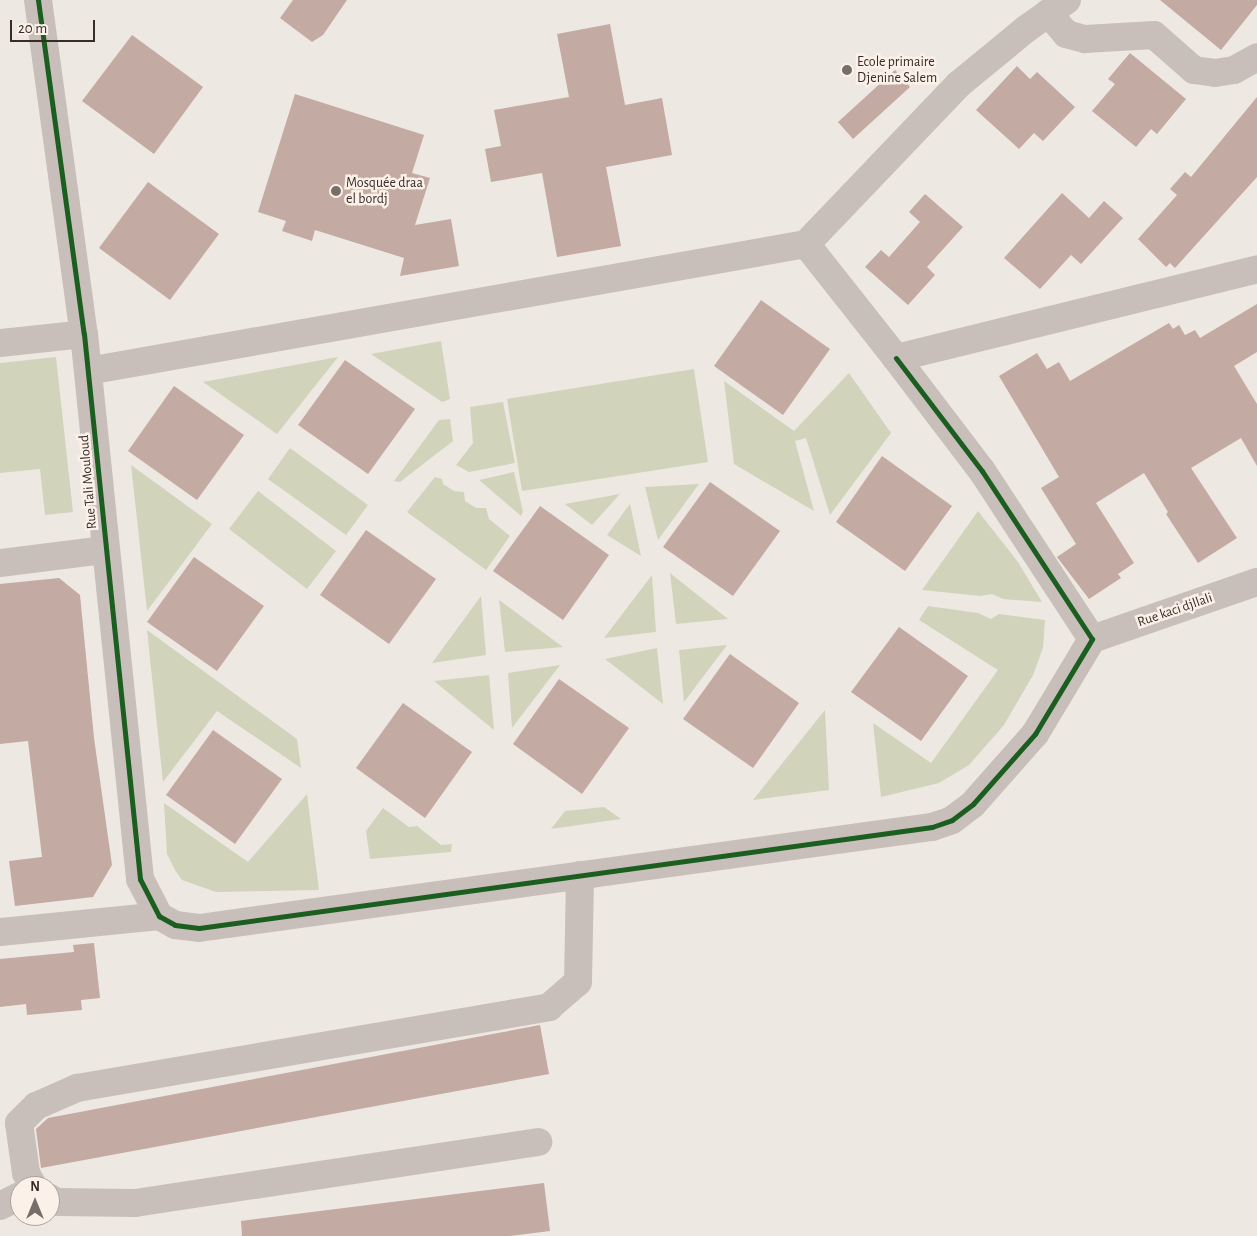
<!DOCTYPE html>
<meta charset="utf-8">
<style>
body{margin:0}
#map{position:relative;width:1257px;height:1236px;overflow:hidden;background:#eee8e2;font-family:"Alegreya Sans",sans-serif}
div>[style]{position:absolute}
.green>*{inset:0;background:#d1d4bb}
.building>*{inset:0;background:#c3aaa2}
.minor>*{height:28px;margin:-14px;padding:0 14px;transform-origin:14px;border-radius:14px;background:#c8bfba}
.cycleway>*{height:5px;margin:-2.5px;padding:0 2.5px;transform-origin:2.5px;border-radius:2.5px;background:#1b5e20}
.dots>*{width:14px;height:14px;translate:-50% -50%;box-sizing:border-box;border:2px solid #fbf1e9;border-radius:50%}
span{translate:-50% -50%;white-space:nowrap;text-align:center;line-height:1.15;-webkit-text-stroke:5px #fbf1e9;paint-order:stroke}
.poi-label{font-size:14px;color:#382c28}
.left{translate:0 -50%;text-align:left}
.street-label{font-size:14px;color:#382c28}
.north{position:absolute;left:10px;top:1176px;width:50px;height:50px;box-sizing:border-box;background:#fbf1e9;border:1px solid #ada29c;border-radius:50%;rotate:0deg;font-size:14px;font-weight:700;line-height:20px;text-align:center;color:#382c28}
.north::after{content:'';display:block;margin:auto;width:18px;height:22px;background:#786e69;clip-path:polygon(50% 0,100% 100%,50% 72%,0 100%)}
.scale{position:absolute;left:10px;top:20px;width:85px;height:22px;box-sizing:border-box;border:2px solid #382c28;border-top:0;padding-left:6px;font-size:15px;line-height:18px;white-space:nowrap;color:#382c28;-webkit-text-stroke:4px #fbf1e9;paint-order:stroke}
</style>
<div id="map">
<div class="green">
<i style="clip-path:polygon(441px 341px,450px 399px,442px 402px,371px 354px)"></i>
<i style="clip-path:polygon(56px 357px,73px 512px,45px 515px,40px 469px,0 473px,0 363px)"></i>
<i style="clip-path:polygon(338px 357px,277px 434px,203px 382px)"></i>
<i style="clip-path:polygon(694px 369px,708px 462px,522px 491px,507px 399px)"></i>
<i style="clip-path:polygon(849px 373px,891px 433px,830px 515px,806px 438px,795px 441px,814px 511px,734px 464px,724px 381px,794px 431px)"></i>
<i style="clip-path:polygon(503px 402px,515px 463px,469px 472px,456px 465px,473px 443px,470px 407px)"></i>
<i style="clip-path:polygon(450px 419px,453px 441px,400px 482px,394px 481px,439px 420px)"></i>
<i style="clip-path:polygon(290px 448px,368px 505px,346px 535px,268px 479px)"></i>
<i style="clip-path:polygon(131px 465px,212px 524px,147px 611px)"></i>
<i style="clip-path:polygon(514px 472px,523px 512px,521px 516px,479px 480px)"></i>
<i style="clip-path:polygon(435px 477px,442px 479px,443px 484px,454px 491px,464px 492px,465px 501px,476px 508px,486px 508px,489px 519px,510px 536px,486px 570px,407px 512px)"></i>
<i style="clip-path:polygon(699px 484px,658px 540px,645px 487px)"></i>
<i style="clip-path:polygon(258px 491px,336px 551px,307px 589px,229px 529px)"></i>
<i style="clip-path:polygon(620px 494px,592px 525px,565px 504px)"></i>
<i style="clip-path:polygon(630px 504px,641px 556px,607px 535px)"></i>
<i style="clip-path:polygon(978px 511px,1018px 562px,1042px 602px,1003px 599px,992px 594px,980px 596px,922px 590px)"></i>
<i style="clip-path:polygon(670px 573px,728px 619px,676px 624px)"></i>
<i style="clip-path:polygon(652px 575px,656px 632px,604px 638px)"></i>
<i style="clip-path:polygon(481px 596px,486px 655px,432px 663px)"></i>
<i style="clip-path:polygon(499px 600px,563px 647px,505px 652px)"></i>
<i style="clip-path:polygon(928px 606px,978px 613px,991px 619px,999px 614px,1045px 620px,1043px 648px,1033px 675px,1004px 725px,969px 765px,939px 783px,881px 797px,873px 723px,931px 763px,998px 670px,919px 620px)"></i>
<i style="clip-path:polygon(147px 630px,297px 739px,301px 768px,217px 711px,163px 782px)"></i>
<i style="clip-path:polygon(727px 645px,684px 702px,679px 650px)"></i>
<i style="clip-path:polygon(657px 648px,663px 704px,605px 659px)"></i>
<i style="clip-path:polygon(560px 665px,512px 728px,508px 673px)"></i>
<i style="clip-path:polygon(489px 675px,494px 730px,434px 681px)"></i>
<i style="clip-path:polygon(825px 710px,829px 790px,753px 800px)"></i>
<i style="clip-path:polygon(307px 794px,319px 890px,216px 892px,182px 880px,175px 870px,167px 854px,164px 803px,248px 862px)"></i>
<i style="clip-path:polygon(604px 807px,621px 819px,551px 829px,565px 811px)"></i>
<i style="clip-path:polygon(383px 808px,409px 827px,417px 826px,441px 845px,452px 844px,451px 852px,370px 859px,366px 831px)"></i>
</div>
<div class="building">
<i style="clip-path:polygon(293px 0,347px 0,323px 35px,312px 42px,280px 18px)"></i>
<i style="clip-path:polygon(1160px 0,1257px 0,1257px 5px,1221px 50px)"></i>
<i style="clip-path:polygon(610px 24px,625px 105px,662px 98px,672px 155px,606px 167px,621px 246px,557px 257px,542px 173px,491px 182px,485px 149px,501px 146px,494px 110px,569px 97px,557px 34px)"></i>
<i style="clip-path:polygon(132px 35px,203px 87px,154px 154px,82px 101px)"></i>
<i style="clip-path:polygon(1130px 53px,1186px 99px,1157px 134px,1151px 129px,1136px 147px,1092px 111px,1115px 84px,1108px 79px)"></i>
<i style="clip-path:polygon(1017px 66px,1030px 79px,1037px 72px,1075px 107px,1043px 141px,1034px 133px,1019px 149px,976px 110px)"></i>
<i style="clip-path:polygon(895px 70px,910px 87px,853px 139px,838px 122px)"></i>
<i style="clip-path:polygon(295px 94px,424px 135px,412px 173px,430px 178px,415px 225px,451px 219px,459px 266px,400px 276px,404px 258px,315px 230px,312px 241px,282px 231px,286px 221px,258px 212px)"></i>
<i style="clip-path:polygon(1257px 97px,1257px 177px,1175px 268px,1170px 263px,1166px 267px,1138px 239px,1177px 195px,1170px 189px,1185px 172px,1191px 177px)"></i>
<i style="clip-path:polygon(148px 182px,219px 234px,170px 300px,99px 248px)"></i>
<i style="clip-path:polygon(1062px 193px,1089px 218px,1104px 201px,1123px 218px,1081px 264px,1071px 255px,1040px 289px,1004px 258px)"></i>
<i style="clip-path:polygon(925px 194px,963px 227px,927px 267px,935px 275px,908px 305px,865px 267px,881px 250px,889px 257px,920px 222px,909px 212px)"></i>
<i style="clip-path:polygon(761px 300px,830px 349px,783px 415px,714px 366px)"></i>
<i style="clip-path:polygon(1257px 304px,1257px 352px,1234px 366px,1257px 404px,1257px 466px,1241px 438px,1191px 468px,1237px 538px,1198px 563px,1166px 514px,1168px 512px,1144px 473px,1096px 503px,1134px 563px,1118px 574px,1121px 578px,1089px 599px,1057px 557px,1076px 544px,1041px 488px,1059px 477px,999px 376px,1037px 353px,1047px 369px,1059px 362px,1070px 381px,1169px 323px,1173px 329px,1179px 325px,1185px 335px,1195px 330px,1200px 338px)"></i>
<i style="clip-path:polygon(345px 360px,415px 409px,368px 474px,298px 425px)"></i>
<i style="clip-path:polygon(174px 386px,244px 435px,197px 500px,128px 451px)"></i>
<i style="clip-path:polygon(882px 456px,952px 506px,905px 571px,836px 522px)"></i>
<i style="clip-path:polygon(710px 482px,780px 531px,733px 596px,663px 547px)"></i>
<i style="clip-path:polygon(540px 506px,609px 555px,563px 620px,493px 571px)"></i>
<i style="clip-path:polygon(366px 530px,436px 579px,389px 644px,320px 595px)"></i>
<i style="clip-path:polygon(194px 557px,264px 606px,217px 671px,147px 622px)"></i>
<i style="clip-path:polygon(59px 578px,80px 595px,94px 738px,112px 865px,93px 897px,15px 906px,9px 861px,42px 857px,28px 741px,0 744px,0 584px)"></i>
<i style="clip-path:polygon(899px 627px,968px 676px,921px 741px,851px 692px)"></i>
<i style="clip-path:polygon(730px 654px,799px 703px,753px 768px,683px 719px)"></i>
<i style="clip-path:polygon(559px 679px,629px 728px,582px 794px,513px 744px)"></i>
<i style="clip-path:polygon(403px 703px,472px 752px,425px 818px,356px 768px)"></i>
<i style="clip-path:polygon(213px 730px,282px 779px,235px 844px,166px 795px)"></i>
<i style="clip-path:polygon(94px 943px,100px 998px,81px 1000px,82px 1010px,27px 1015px,26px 1004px,0 1007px,0 959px,74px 952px,73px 945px)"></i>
<i style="clip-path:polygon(540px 1025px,549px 1074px,41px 1168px,36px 1129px,48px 1118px)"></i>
<i style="clip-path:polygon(544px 1183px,550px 1231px,510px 1236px,242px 1236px,241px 1221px)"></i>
</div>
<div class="minor">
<i style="left:38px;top:0;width:337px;rotate:82.2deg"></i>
<i style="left:84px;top:334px;width:548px;rotate:84.13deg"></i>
<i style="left:140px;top:879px;width:42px;rotate:62.8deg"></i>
<i style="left:159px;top:916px;width:18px;rotate:29deg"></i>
<i style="left:175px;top:925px;width:24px;rotate:7deg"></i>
<i style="left:199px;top:928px;width:740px;rotate:-7.85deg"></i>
<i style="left:932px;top:827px;width:21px;rotate:-19deg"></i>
<i style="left:952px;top:820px;width:26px;rotate:-37deg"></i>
<i style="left:973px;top:804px;width:94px;rotate:-48.5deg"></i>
<i style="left:1035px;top:734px;width:111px;rotate:-59deg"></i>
<i style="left:1092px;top:639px;width:201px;rotate:-123.2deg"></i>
<i style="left:982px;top:471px;width:142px;rotate:-127.3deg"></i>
<i style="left:1067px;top:0;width:50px;rotate:144.7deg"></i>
<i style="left:1026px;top:29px;width:87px;rotate:140.6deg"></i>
<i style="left:959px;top:84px;width:221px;rotate:133.7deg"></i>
<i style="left:806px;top:244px;width:145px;rotate:51.7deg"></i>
<i style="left:896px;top:358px;width:372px;rotate:-13.8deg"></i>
<i style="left:1048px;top:13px;width:28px;rotate:49deg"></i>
<i style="left:1066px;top:34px;width:20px;rotate:15deg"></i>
<i style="left:1085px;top:39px;width:69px;rotate:-3.3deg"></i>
<i style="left:1154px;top:35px;width:53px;rotate:41.2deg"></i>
<i style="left:1194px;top:70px;width:21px;rotate:8deg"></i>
<i style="left:1215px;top:73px;width:19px;rotate:-9deg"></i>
<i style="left:1234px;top:70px;width:26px;rotate:-29deg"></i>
<i style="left:0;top:343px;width:84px;rotate:-6.1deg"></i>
<i style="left:88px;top:371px;width:729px;rotate:-10.03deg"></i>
<i style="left:0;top:563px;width:106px;rotate:-7.1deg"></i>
<i style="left:1092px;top:639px;width:175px;rotate:-19.1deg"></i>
<i style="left:0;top:932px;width:160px;rotate:-5.7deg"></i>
<i style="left:33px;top:1186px;width:15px;rotate:-118deg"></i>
<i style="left:26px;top:1173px;width:50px;rotate:-98deg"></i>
<i style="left:19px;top:1123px;width:24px;rotate:-45deg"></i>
<i style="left:36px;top:1106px;width:45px;rotate:-23.7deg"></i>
<i style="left:77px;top:1088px;width:479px;rotate:-9.7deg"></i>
<i style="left:549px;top:1007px;width:38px;rotate:-41deg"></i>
<i style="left:578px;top:982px;width:107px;rotate:-88.9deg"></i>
<i style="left:50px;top:1198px;width:7px;rotate:34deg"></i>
<i style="left:56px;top:1202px;width:79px;rotate:0.7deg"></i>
<i style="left:135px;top:1203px;width:408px;rotate:-8.6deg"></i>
<i style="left:0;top:1206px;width:22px;rotate:-27deg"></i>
</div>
<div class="cycleway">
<i style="left:38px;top:0;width:337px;rotate:82.2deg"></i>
<i style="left:84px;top:334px;width:548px;rotate:84.13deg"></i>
<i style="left:140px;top:879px;width:42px;rotate:62.8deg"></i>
<i style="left:159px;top:916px;width:18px;rotate:29deg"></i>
<i style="left:175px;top:925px;width:24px;rotate:7deg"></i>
<i style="left:199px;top:928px;width:740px;rotate:-7.85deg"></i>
<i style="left:932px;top:827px;width:21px;rotate:-19deg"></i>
<i style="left:952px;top:820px;width:26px;rotate:-37deg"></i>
<i style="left:973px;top:804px;width:94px;rotate:-48.5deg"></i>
<i style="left:1035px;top:734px;width:111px;rotate:-59deg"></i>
<i style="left:1092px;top:639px;width:201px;rotate:-123.2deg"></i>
<i style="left:982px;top:471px;width:142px;rotate:-127.3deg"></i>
</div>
<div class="dots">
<i style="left:847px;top:70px;background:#786e69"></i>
<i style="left:336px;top:191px;background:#786e69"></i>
</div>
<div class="poi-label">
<span class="left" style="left:857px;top:70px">Ecole primaire<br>Djenine Salem</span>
<span class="left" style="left:346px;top:191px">Mosquée draa<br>el bordj</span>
</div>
<div class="street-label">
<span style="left:88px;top:482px;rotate:-95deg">Rue Tali Mouloud</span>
<span style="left:1175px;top:610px;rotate:-19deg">Rue kaci djllali</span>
</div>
<div class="north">N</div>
<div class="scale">20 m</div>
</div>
